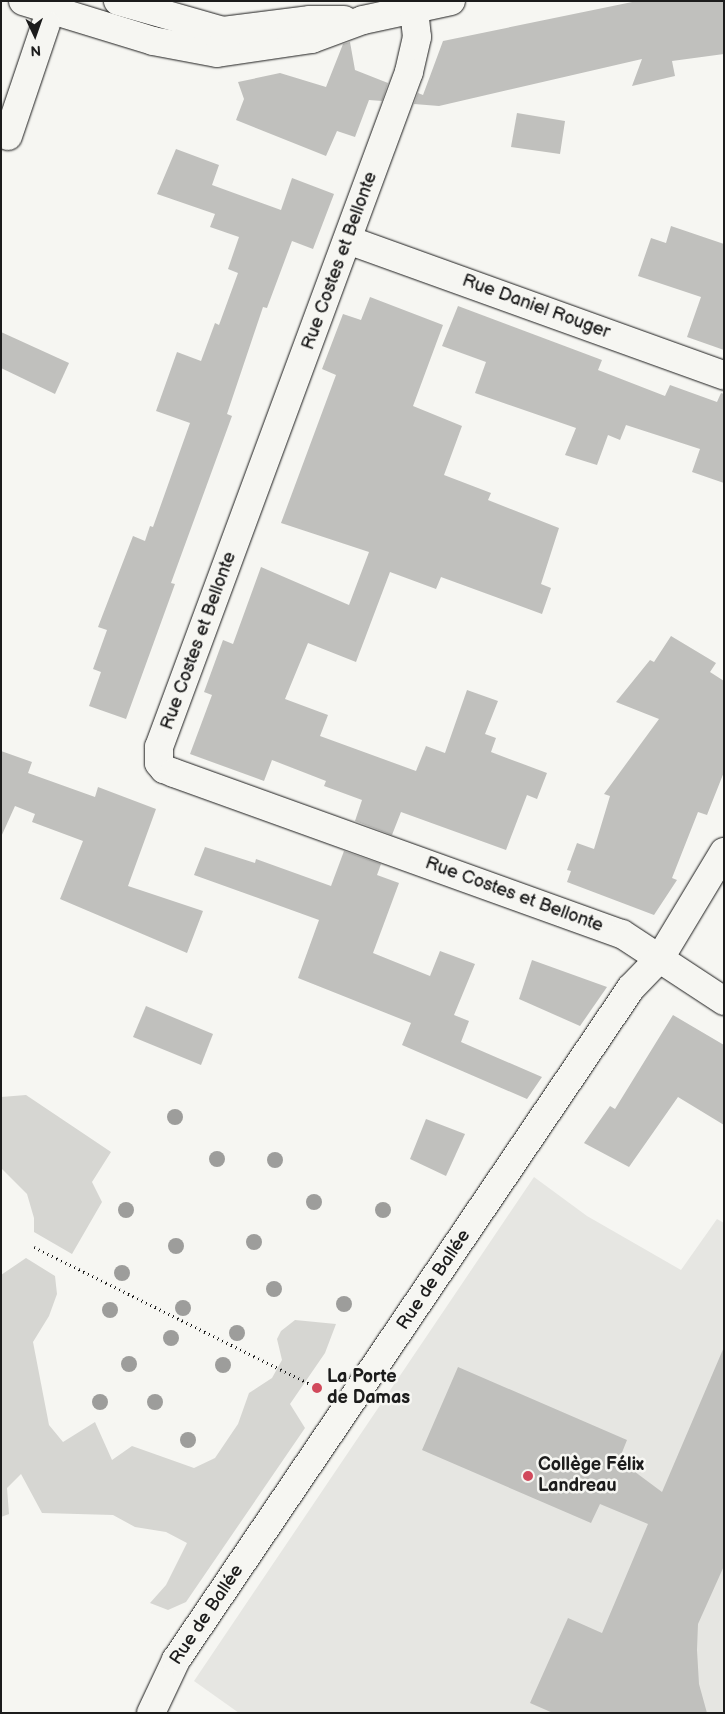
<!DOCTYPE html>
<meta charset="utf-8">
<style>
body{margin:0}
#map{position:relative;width:725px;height:1714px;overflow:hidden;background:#f6f6f2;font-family:"Balsamiq Sans",sans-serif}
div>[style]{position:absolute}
.built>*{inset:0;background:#e6e6e2}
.green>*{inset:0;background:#d6d6d2}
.building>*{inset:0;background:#c0c0bd}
.path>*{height:3px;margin-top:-1.5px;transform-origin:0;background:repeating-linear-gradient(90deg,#1c1c1c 0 1px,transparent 0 5px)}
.roads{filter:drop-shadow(0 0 1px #1c1c1c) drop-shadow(0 0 1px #1c1c1c)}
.minor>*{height:28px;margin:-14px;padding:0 14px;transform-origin:14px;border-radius:14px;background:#f6f6f2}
.trees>*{width:16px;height:16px;margin:-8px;border-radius:50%;background:#9d9d9b}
.dots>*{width:14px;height:14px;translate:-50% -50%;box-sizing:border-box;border:2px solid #f6f6f2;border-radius:50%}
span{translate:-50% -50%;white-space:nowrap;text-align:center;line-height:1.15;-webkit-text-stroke:5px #f6f6f2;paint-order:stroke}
.street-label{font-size:18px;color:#1c1c1c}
.poi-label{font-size:18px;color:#1c1c1c;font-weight:700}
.left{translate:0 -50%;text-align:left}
.frame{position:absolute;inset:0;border:2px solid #1c1c1c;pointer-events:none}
.north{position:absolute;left:10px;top:10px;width:50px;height:50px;-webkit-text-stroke:4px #f6f6f2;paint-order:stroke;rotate:177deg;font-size:14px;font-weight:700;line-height:20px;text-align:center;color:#1c1c1c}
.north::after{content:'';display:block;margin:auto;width:18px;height:22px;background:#1c1c1c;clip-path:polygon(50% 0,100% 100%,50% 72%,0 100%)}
</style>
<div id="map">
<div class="built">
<i style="clip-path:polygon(534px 1177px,587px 1216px,681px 1270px,717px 1219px,724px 1223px,724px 1713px,239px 1713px,194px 1681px)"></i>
</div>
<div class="green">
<i style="clip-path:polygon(26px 1095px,111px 1152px,92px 1182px,102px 1202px,72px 1254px,34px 1232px,34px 1218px,27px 1194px,1px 1168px,1px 1097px)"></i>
<i style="clip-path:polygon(26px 1258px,55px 1276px,57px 1294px,49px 1316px,33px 1342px,49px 1425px,63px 1442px,95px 1422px,112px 1460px,132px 1446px,194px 1468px,215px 1458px,238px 1424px,249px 1393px,272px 1378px,282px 1360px,277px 1339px,281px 1331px,295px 1320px,336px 1324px,325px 1353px,290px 1404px,305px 1428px,186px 1602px,168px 1610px,150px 1603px,166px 1585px,187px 1543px,166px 1532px,135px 1527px,113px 1515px,42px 1513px,21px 1474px,7px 1488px,9px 1514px,1px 1517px,1px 1275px)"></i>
</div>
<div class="building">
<i style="clip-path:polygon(637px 1px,724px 1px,724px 54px,672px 61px,675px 76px,632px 86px,642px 59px,439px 106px,414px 104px,418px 93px,423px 95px,443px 41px)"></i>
<i style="clip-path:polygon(350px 42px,355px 70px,388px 83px,382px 101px,369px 100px,355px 137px,337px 131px,326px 156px,236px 120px,244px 99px,238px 82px,280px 73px,326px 87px,343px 44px)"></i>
<i style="clip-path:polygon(517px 113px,565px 121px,560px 154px,511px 147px)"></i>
<i style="clip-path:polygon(176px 149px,219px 165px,212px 185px,281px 210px,292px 178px,334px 194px,313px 249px,292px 241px,267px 308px,263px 307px,227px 414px,232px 416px,171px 583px,175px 584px,126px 719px,89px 706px,101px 672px,93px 669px,107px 630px,98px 627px,133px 536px,145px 541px,150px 526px,153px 527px,190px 423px,156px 411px,177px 352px,201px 361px,215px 323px,219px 325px,238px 273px,228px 269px,239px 237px,210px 227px,215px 214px,157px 194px)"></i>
<i style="clip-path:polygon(671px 226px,724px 244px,724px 350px,687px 337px,701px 297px,638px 276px,651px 238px,666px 243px)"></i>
<i style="clip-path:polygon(370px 297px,443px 325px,413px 406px,462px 426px,444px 475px,491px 493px,488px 500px,559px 528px,541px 584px,551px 588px,542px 614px,441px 577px,436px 589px,390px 572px,356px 662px,308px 643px,285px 699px,328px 715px,320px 736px,416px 771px,426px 746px,445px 753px,467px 690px,498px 701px,485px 734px,496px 738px,491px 752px,547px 773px,537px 799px,527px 795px,506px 850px,401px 812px,392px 835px,355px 821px,362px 800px,324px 786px,326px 781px,272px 760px,264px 781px,190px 754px,212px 695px,204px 692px,223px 640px,233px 644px,261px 567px,349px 605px,369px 552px,281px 523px,336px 375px,322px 369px,343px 314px,361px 320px)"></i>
<i style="clip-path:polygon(458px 306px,602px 360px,598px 370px,665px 396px,670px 385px,717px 402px,721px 393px,724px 394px,724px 483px,692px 472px,700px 449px,626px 425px,620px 440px,608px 435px,597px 465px,565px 455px,576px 428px,475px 393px,486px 362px,442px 346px)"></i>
<i style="clip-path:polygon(1px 332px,69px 363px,55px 394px,1px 368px)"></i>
<i style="clip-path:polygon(671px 636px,716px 663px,710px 672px,724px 681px,724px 772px,707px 815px,698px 812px,672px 878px,677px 880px,654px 915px,567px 882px,571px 871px,567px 870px,577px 843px,594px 849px,610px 796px,604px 794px,659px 719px,616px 702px,650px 660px,654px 662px)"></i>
<i style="clip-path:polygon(1px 751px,32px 762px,28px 773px,95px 797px,98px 787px,156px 809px,128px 886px,203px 911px,187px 953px,60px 899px,83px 841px,32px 822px,35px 814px,15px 806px,1px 837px)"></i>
<i style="clip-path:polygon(205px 847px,255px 863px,256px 859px,331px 886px,344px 851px,381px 864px,377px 875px,399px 883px,373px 953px,430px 976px,440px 951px,475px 964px,454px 1015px,469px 1021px,461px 1042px,542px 1077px,527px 1099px,402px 1045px,411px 1023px,298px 978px,319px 920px,194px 875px)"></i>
<i style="clip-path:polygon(532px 960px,607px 987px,580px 1026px,519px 999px)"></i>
<i style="clip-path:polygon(146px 1006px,213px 1034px,201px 1065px,133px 1037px)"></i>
<i style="clip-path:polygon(673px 1015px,724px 1045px,724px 1125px,678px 1097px,629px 1167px,584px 1143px,610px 1106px,615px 1109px)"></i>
<i style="clip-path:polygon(426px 1119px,465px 1134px,446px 1176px,410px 1159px)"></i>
<i style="clip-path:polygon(724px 1347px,724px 1566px,698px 1624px,697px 1650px,699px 1684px,707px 1713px,553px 1713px,530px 1703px,568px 1618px,602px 1633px,648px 1524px,600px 1504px,591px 1523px,422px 1450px,458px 1367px,627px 1440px,619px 1460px,662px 1492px)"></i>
</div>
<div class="path">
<i style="left:34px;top:1247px;width:313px;rotate:26.4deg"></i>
</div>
<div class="roads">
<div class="minor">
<i style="left:23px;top:1px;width:136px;rotate:17.1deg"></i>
<i style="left:153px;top:41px;width:65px;rotate:10.6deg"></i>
<i style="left:217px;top:53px;width:96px;rotate:-8.4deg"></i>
<i style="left:312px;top:39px;width:54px;rotate:-20.4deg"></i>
<i style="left:363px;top:20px;width:90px;rotate:-12.2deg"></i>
<i style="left:118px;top:1px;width:109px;rotate:15.9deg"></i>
<i style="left:223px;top:31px;width:88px;rotate:-7.2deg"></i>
<i style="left:310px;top:20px;width:34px"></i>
<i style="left:414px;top:9px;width:28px;rotate:84deg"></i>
<i style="left:417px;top:37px;width:36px;rotate:103deg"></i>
<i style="left:409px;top:72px;width:720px;rotate:110.32deg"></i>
<i style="left:159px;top:747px;width:16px;rotate:90deg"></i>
<i style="left:159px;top:763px;width:8px;rotate:50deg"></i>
<i style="left:164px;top:769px;width:11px;rotate:22deg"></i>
<i style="left:174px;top:773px;width:476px;rotate:19.8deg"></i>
<i style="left:622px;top:934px;width:122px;rotate:33.3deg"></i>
<i style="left:8px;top:136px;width:118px;rotate:-71.3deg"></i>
<i style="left:348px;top:240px;width:400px;rotate:19.8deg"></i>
<i style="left:151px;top:1713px;width:59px;rotate:-64.7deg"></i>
<i style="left:176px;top:1660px;width:812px;rotate:-55.9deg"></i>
<i style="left:631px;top:988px;width:42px;rotate:-46deg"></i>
<i style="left:660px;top:958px;width:124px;rotate:-58.9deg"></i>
</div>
</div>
<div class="trees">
<i style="left:175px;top:1117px"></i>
<i style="left:217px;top:1159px"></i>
<i style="left:275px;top:1160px"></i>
<i style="left:314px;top:1202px"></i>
<i style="left:126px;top:1210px"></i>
<i style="left:383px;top:1210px"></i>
<i style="left:254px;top:1242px"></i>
<i style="left:176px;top:1246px"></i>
<i style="left:122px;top:1273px"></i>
<i style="left:274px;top:1289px"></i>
<i style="left:344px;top:1304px"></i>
<i style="left:183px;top:1308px"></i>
<i style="left:110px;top:1310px"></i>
<i style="left:237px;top:1333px"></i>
<i style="left:171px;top:1338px"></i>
<i style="left:129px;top:1364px"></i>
<i style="left:223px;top:1365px"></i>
<i style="left:100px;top:1402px"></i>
<i style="left:155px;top:1402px"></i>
<i style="left:188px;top:1440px"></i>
</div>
<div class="dots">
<i style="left:317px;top:1388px;background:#d1495b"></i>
<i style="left:528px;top:1476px;background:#d1495b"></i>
</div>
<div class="street-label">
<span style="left:340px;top:261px;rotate:-70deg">Rue Costes et Bellonte</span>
<span style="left:536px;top:307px;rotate:20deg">Rue Daniel Rouger</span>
<span style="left:199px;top:641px;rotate:-70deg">Rue Costes et Bellonte</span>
<span style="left:514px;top:895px;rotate:20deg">Rue Costes et Bellonte</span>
<span style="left:434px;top:1280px;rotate:-56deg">Rue de Ballée</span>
<span style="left:207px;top:1615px;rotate:-56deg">Rue de Ballée</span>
</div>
<div class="poi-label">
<span class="left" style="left:327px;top:1388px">La Porte<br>de Damas</span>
<span class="left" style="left:538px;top:1476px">Collège Félix<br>Landreau</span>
</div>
<div class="frame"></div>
<div class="north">N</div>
</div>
